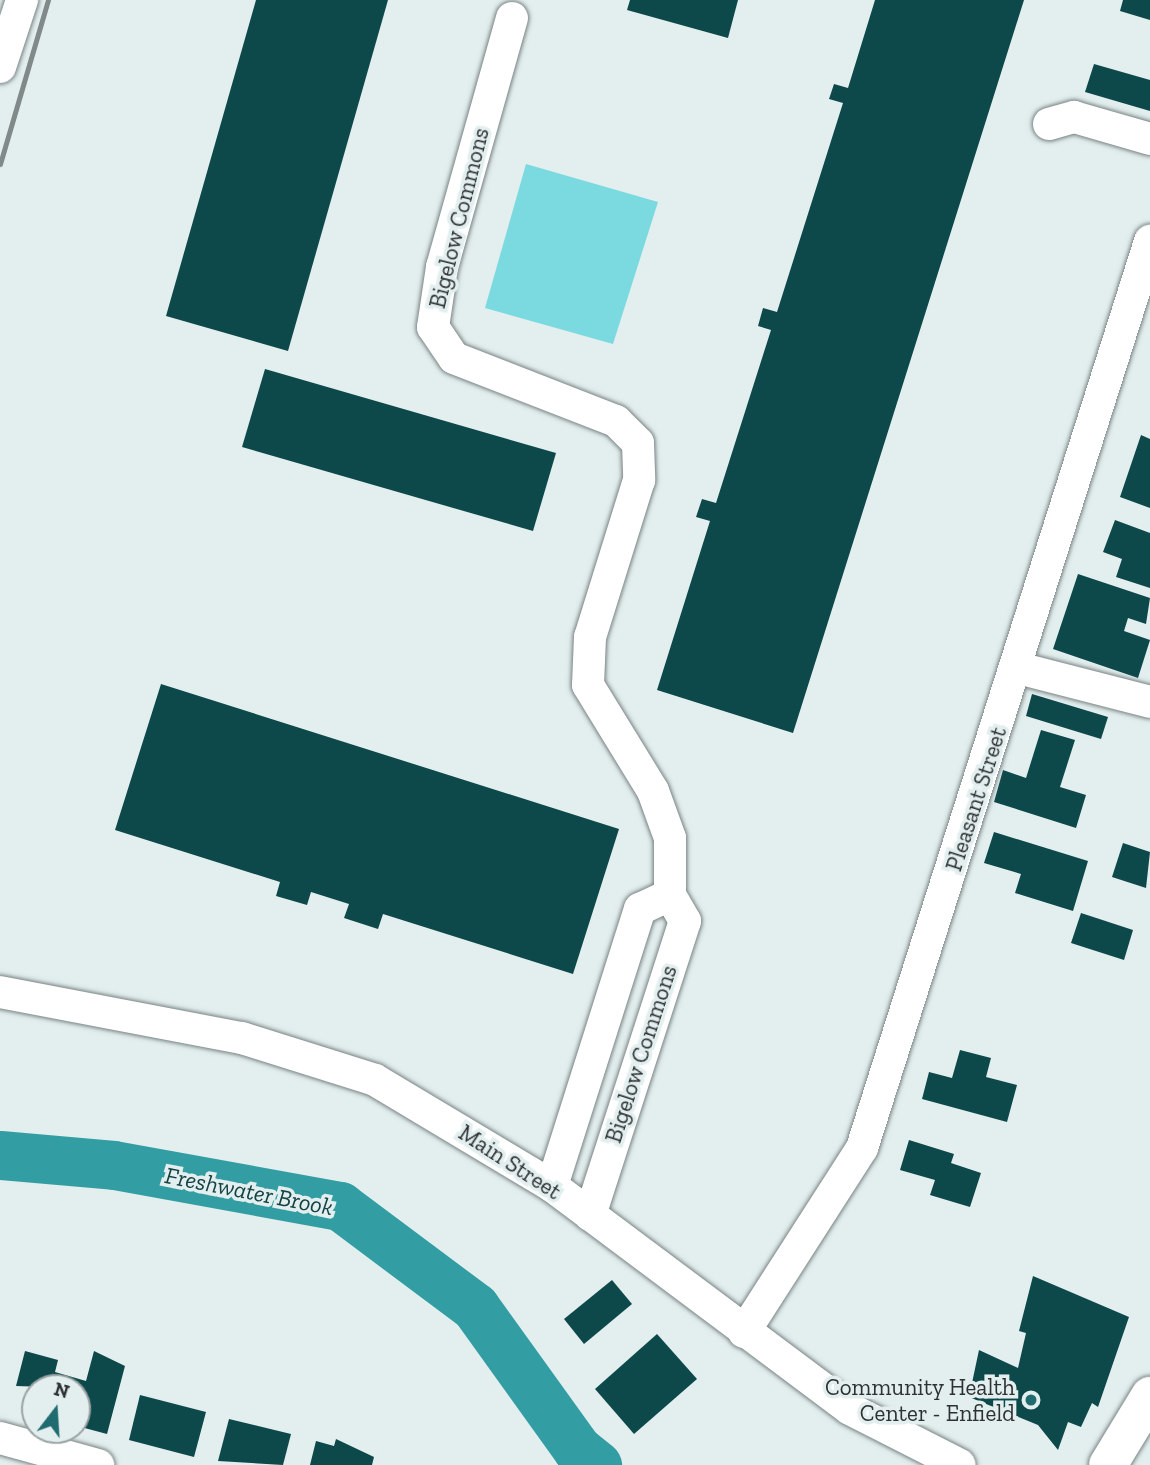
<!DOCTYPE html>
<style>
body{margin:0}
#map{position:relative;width:1150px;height:1465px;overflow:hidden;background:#e3eeee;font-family:"Zilla Slab",serif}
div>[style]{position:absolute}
.green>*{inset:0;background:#7adadf}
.river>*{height:49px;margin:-24.5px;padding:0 24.5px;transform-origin:24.5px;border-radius:24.5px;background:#329ea3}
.building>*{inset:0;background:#0d484b}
.roads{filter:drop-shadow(0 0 2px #798383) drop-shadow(0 0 2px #798383)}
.street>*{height:32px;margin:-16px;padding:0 16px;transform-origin:16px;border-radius:16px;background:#fff}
.secondary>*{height:38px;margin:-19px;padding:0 19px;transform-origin:19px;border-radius:19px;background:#fff}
.rail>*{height:5px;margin:-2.5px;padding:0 2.5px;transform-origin:2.5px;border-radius:2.5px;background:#818989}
.dots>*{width:19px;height:19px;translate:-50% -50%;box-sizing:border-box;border:4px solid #e3eeee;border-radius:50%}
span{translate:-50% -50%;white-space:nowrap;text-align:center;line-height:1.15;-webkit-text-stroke:7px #e3eeee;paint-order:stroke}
.street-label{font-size:23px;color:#2d3131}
.poi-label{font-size:23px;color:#2d3131}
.right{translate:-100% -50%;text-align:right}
.water-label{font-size:24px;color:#134244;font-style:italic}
.north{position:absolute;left:21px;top:1374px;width:70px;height:70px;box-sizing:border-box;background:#e3eeee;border:2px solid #9aa2a2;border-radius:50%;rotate:17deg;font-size:19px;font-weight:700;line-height:28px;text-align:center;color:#2d3131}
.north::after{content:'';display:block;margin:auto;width:24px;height:32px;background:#1f6b6f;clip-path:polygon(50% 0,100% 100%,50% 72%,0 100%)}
</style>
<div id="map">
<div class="green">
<i style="clip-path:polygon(526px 164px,658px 202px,613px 344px,485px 308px)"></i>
</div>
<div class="river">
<i style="left:0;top:1155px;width:114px;rotate:5deg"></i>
<i style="left:114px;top:1165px;width:230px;rotate:10.3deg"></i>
<i style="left:340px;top:1206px;width:169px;rotate:36.8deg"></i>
<i style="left:475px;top:1307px;width:175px;rotate:54.3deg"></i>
<i style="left:577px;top:1449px;width:26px;rotate:39deg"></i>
</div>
<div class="building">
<i style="clip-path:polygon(256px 0,388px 0,288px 351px,166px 316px)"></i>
<i style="clip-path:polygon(630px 0,738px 0,728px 38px,627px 10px)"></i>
<i style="clip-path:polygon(875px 0,1024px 0,793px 733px,657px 690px,710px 521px,696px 517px,702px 499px,716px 503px,771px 330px,758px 326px,763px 308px,777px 312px,843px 103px,829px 99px,834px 84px,848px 88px)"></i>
<i style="clip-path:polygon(1123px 0,1150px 0,1150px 20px,1120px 11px)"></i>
<i style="clip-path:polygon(1094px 64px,1150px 80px,1150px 111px,1085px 92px)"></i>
<i style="clip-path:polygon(265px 369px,556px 453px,533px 531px,242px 447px)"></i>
<i style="clip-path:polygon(1141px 435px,1150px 439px,1150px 508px,1120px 497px)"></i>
<i style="clip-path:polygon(1115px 520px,1150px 533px,1150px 588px,1116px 577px,1122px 559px,1103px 552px)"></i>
<i style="clip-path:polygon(1078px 574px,1150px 598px,1146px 624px,1128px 618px,1124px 631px,1150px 640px,1138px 678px,1053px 649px)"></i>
<i style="clip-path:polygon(161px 684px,619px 829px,573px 974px,383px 914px,378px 929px,344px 918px,349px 904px,311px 892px,307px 905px,276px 896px,280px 882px,115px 830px)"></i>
<i style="clip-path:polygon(1032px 694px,1108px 717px,1101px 739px,1026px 716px)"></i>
<i style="clip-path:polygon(1041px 730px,1075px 740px,1060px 787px,1086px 795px,1076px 828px,994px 802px,1003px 770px,1026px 778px)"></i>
<i style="clip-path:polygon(994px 832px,1088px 861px,1073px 911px,1015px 893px,1021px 874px,984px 863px)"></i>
<i style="clip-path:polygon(1123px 843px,1150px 852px,1146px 888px,1112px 877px)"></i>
<i style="clip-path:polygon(1081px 913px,1133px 930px,1124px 960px,1071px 943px)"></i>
<i style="clip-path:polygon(960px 1050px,991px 1058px,986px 1077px,1017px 1085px,1007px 1122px,922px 1099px,929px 1072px,952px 1078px)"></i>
<i style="clip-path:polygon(909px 1140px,954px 1154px,951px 1163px,981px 1173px,970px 1207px,930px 1195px,935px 1180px,900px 1170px)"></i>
<i style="clip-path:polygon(1033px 1276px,1129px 1317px,1098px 1407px,1092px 1403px,1081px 1427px,1068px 1422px,1058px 1450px,1038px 1425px,969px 1397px,979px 1350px,1018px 1368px,1026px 1333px,1019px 1331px)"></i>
<i style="clip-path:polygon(612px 1280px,632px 1304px,584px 1344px,564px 1319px)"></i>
<i style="clip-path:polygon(657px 1334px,697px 1379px,634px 1434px,595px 1389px)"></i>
<i style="clip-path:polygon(25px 1351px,58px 1360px,55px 1372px,86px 1381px,94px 1351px,125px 1366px,107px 1434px,77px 1426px,77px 1388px,16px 1386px)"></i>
<i style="clip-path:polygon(140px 1395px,206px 1412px,194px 1457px,129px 1440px)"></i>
<i style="clip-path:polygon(229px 1419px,291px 1434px,283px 1465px,218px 1461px)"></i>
<i style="clip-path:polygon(336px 1439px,374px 1457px,372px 1465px,310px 1465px,316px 1441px,334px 1446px)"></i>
</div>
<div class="roads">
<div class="street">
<i style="left:512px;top:18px;width:259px;rotate:105.7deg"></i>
<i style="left:442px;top:267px;width:61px;rotate:98.5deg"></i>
<i style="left:433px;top:327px;width:37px;rotate:56deg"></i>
<i style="left:454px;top:358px;width:174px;rotate:21.3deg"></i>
<i style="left:616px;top:421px;width:31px;rotate:45deg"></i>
<i style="left:638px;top:443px;width:37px;rotate:88deg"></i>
<i style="left:639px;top:480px;width:164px;rotate:107.3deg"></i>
<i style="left:590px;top:637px;width:48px;rotate:92.4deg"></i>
<i style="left:588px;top:685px;width:124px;rotate:58.5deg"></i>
<i style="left:653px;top:791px;width:50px;rotate:70.1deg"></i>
<i style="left:670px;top:838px;width:57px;rotate:90deg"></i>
<i style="left:670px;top:895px;width:30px;rotate:60deg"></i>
<i style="left:685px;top:921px;width:309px;rotate:107.9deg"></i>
<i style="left:0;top:67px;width:71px;rotate:-71.8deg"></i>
<i style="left:1049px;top:124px;width:26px;rotate:-16deg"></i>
<i style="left:1074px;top:117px;width:79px;rotate:16.1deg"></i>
<i style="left:1018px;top:668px;width:136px;rotate:14.4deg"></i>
<i style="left:0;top:992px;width:246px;rotate:10.8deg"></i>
<i style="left:242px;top:1038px;width:139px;rotate:17.5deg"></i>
<i style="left:375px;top:1080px;width:206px;rotate:30.9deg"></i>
<i style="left:552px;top:1186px;width:372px;rotate:36.8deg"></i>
<i style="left:850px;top:1409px;width:123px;rotate:27deg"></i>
<i style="left:552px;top:1186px;width:291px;rotate:-72.4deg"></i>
<i style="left:640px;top:909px;width:33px;rotate:-25deg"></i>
<i style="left:744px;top:1332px;width:219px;rotate:-57.3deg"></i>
<i style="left:862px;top:1148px;width:952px;rotate:-72.38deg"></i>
<i style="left:0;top:1438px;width:102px;rotate:15.4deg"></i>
</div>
<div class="secondary">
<i style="left:1108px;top:1465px;width:81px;rotate:-58.7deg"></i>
</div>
</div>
<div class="rail">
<i style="left:0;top:164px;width:171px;rotate:-73.7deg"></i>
</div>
<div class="dots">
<i style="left:1031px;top:1400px;background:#1f6b6f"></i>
</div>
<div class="street-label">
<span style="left:459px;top:218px;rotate:-76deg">Bigelow Commons</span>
<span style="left:976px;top:799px;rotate:-72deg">Pleasant Street</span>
<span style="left:641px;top:1054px;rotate:-72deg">Bigelow Commons</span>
<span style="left:510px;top:1162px;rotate:33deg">Main Street</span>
</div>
<div class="poi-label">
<span class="right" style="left:1015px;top:1400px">Community Health<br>Center - Enfield</span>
</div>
<div class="water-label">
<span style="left:249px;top:1191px;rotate:11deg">Freshwater Brook</span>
</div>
<div class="north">N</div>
</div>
